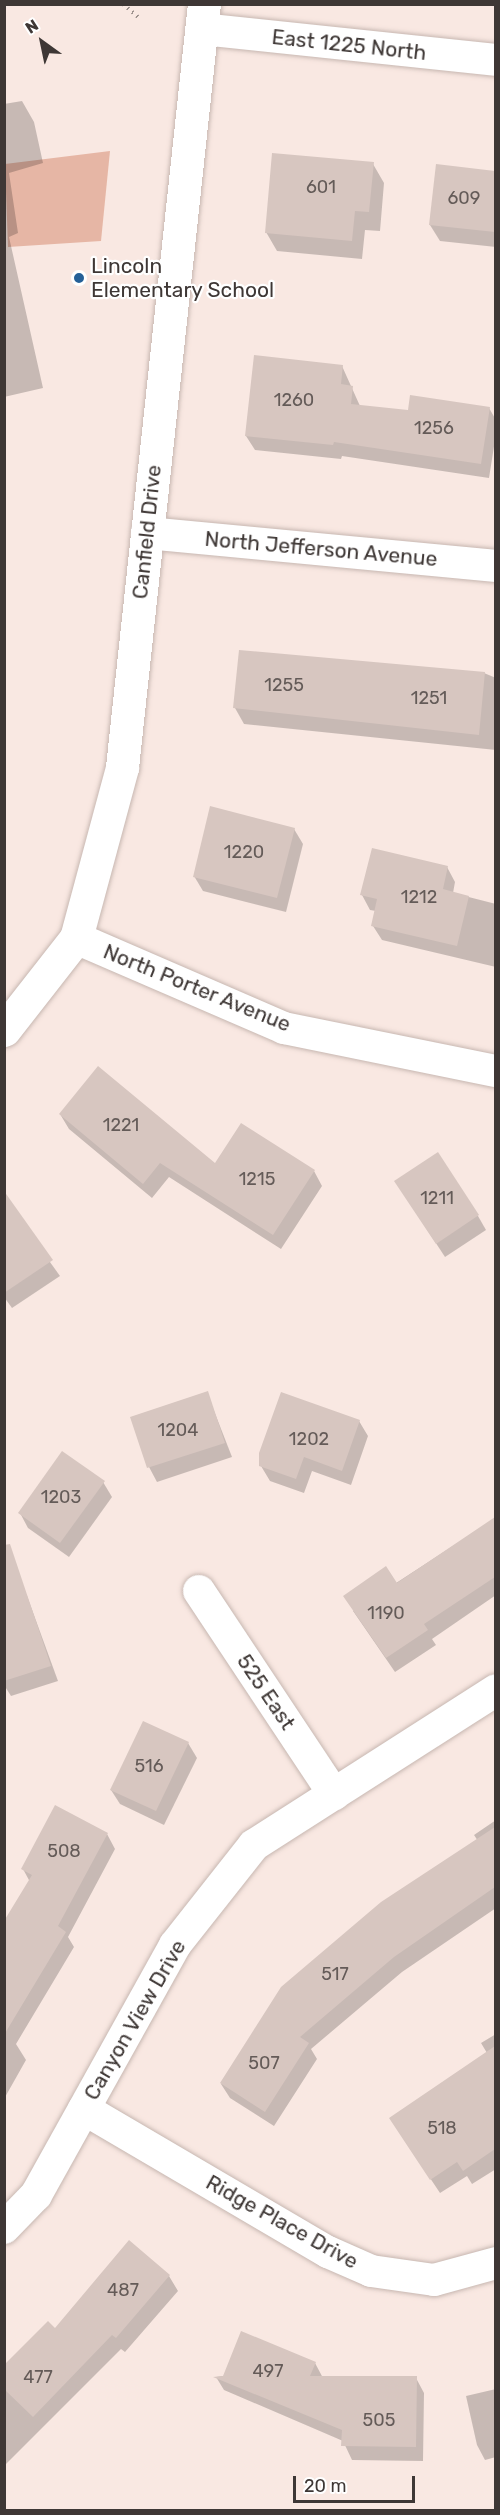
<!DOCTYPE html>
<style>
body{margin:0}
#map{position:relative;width:500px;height:2515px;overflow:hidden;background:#f9e8e2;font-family:Rubik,sans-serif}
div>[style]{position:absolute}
.green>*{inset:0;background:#e6b6a5}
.shadow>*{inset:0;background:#0003}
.building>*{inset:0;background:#d7c6c0}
.path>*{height:4px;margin-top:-2px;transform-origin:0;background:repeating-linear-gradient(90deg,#9d918d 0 1.5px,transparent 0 6px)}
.roads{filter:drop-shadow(0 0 2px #c7b7b1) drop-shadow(0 0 2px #c7b7b1)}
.street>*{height:32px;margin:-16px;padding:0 16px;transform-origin:16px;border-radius:16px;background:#fff}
.secondary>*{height:33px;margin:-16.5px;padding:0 16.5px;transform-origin:16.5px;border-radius:16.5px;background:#fff}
.dots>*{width:16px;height:16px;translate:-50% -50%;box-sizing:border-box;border:3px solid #fff;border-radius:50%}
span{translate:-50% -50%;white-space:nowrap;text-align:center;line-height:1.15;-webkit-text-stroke:4.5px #fff;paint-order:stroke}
.number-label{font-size:18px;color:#645b58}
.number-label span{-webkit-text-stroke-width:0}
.street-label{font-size:21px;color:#3e3735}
.poi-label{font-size:21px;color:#3e3735}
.left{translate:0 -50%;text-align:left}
.frame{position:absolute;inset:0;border:6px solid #3e3735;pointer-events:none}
.north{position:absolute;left:12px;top:12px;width:60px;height:60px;-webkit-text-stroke:4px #fff;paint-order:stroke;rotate:327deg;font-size:16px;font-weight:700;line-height:24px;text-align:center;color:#3e3735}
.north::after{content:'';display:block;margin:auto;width:21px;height:27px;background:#3e3735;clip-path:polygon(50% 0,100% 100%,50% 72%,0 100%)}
.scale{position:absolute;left:293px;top:2476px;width:122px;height:27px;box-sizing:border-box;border:3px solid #3e3735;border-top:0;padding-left:8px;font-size:18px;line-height:21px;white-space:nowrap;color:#3e3735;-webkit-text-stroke:4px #fff;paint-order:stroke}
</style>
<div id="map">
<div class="green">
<i style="clip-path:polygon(110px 151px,101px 241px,8px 247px,5px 164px)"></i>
</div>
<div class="shadow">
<i style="clip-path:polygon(22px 101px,34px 122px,43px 163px,9px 173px,18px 233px,9px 237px,43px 388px,4px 397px,4px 104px)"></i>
<i style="clip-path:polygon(373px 164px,384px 183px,380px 231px,365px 230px,362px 259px,277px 251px,266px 232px)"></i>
<i style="clip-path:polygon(437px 166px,496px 172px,496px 247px,440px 241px,430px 225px)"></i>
<i style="clip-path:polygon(342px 366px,360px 406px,410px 412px,489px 408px,496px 420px,496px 434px,489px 478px,342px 456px,341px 459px,255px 450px,246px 436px)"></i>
<i style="clip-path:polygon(484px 673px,496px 678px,496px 750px,244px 724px,235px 708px)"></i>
<i style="clip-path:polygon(294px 829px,303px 844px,286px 912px,203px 891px,194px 876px)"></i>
<i style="clip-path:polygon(447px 867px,455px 882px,453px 893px,496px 904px,496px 967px,382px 940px,373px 926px,376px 911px,370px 910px,362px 895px)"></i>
<i style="clip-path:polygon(60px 1114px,216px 1166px,314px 1171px,322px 1186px,281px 1249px,169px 1177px,152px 1198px,69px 1129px)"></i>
<i style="clip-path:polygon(405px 1196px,478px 1216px,486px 1230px,445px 1257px)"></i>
<i style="clip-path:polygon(4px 1198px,60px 1276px,12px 1308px,4px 1297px)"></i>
<i style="clip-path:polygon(207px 1393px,232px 1457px,157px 1482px,149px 1467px)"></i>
<i style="clip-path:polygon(359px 1421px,368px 1436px,351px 1485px,312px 1471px,304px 1493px,270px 1481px,261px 1466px)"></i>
<i style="clip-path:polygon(103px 1482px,112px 1497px,69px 1557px,28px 1528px,20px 1513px)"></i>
<i style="clip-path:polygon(496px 1518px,496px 1595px,432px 1639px,436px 1645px,395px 1672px,353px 1611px)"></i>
<i style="clip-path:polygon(27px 1596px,58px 1681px,11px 1696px,4px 1685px,4px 1603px)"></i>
<i style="clip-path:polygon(188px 1743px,197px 1758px,164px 1825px,120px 1804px,111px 1790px)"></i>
<i style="clip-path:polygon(496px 1820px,496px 1908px,402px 1972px,311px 2049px,317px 2059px,274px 2126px,230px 2098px,221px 2084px,478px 1841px,474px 1835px)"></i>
<i style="clip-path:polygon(107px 1834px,115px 1849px,68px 1937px,74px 1947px,16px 2044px,26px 2060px,4px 2099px,4px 1924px,30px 1882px,23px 1869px)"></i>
<i style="clip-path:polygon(496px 2034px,496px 2169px,472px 2184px,467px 2176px,440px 2193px,400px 2133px,487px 2053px,481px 2043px)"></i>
<i style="clip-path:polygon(130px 2243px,169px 2276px,178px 2291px,125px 2352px,121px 2349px,4px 2466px,4px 2368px,55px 2330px)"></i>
<i style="clip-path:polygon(315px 2363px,323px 2378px,416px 2378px,424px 2393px,423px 2461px,352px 2460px,343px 2441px,224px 2390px,216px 2377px)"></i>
<i style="clip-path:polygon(496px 2389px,496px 2457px,485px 2460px,477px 2445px,466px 2396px)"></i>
</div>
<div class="building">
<i style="clip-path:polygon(272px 153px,374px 162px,369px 212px,355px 211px,352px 241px,265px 233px)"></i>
<i style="clip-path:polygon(436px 164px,495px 171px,495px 232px,429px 225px)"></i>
<i style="clip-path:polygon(254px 355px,343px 365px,341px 384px,353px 386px,351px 404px,408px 410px,410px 395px,490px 407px,481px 464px,334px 442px,333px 445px,245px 436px)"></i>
<i style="clip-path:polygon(239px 650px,485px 672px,479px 735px,233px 708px)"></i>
<i style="clip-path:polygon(210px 806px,295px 828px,277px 898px,193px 877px)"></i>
<i style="clip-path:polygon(372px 848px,448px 866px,443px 889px,469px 896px,457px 946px,371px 926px,377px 899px,360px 895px)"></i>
<i style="clip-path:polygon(98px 1066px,215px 1163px,241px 1123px,315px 1170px,273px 1235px,160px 1163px,143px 1184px,59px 1114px)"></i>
<i style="clip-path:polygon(438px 1152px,479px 1215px,436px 1244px,394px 1181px)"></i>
<i style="clip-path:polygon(4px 1191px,53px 1260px,4px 1293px)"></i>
<i style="clip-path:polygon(208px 1391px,225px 1443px,147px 1468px,130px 1417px)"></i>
<i style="clip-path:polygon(281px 1392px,360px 1420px,342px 1471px,304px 1457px,296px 1479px,259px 1466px,259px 1453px)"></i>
<i style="clip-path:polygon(62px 1451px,105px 1481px,60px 1543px,18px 1513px)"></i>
<i style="clip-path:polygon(495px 1517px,495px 1577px,424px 1624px,428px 1630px,386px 1658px,343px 1596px,386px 1566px,397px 1583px)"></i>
<i style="clip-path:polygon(10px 1544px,51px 1666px,4px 1681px,4px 1545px)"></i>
<i style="clip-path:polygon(143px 1721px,189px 1742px,156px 1811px,110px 1790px)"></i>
<i style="clip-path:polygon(55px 1805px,108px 1833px,58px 1926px,66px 1932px,4px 2035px,4px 1921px,32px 1875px,21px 1869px)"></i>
<i style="clip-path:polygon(495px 1827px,495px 1887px,394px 1957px,300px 2037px,309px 2043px,265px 2112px,220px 2083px,281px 1987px,381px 1902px)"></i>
<i style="clip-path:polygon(495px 2046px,495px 2149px,463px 2171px,457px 2162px,430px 2180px,389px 2118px)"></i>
<i style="clip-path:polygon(129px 2240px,170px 2275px,116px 2338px,112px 2335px,33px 2417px,4px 2389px,4px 2365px,48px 2321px,55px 2328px)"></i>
<i style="clip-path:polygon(241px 2331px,316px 2362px,310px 2376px,417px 2376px,416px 2447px,341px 2446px,342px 2430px,213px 2377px,223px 2376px)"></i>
</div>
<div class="path">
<i style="left:123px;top:4px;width:23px;rotate:41deg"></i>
</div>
<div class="roads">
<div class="street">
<i style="left:202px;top:29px;width:296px;rotate:6deg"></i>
<i style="left:147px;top:533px;width:351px;rotate:5.4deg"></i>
<i style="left:76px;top:938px;width:227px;rotate:23.4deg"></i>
<i style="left:284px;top:1028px;width:216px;rotate:11.5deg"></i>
<i style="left:199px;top:1591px;width:244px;rotate:56.4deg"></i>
<i style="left:84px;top:2109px;width:283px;rotate:30.4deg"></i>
<i style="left:328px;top:2252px;width:47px;rotate:23.8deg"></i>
<i style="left:371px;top:2271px;width:64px;rotate:8.1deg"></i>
<i style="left:434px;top:2280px;width:64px;rotate:-15.3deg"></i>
<i style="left:4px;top:2228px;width:46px;rotate:-45.9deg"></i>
<i style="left:36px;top:2195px;width:286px;rotate:-60.9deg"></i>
<i style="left:175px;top:1945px;width:127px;rotate:-51.7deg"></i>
<i style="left:254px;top:1845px;width:287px;rotate:-32.6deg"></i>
</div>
<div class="secondary">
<i style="left:4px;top:1030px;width:117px;rotate:-52deg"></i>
<i style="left:76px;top:938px;width:177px;rotate:-74.9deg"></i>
<i style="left:122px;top:767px;width:767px;rotate:-83.87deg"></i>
</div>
</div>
<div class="dots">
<i style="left:79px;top:278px;background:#256097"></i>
</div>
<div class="number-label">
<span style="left:321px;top:187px">601</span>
<span style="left:464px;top:198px">609</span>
<span style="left:294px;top:400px">1260</span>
<span style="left:434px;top:428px">1256</span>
<span style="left:284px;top:685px">1255</span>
<span style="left:429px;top:698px">1251</span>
<span style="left:244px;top:852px">1220</span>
<span style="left:419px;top:897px">1212</span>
<span style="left:121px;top:1125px">1221</span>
<span style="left:257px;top:1179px">1215</span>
<span style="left:437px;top:1198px">1211</span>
<span style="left:178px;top:1430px">1204</span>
<span style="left:309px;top:1439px">1202</span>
<span style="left:61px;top:1497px">1203</span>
<span style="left:386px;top:1613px">1190</span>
<span style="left:149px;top:1766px">516</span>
<span style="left:64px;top:1851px">508</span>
<span style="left:335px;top:1974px">517</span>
<span style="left:264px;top:2063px">507</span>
<span style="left:442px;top:2128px">518</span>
<span style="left:123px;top:2290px">487</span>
<span style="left:268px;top:2371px">497</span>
<span style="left:38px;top:2377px">477</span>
<span style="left:379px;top:2420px">505</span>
</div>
<div class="street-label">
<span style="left:349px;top:45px;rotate:6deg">East 1225 North</span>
<span style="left:147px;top:532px;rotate:-84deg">Canfield Drive</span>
<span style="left:321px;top:549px;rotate:5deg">North Jefferson Avenue</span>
<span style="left:197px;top:988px;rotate:22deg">North Porter Avenue</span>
<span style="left:266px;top:1692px;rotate:56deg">525 East</span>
<span style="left:135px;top:2020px;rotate:-60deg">Canyon View Drive</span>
<span style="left:282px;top:2222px;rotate:29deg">Ridge Place Drive</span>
</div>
<div class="poi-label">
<span class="left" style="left:91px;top:278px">Lincoln<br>Elementary School</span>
</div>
<div class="frame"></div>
<div class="north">N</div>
<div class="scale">20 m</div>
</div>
